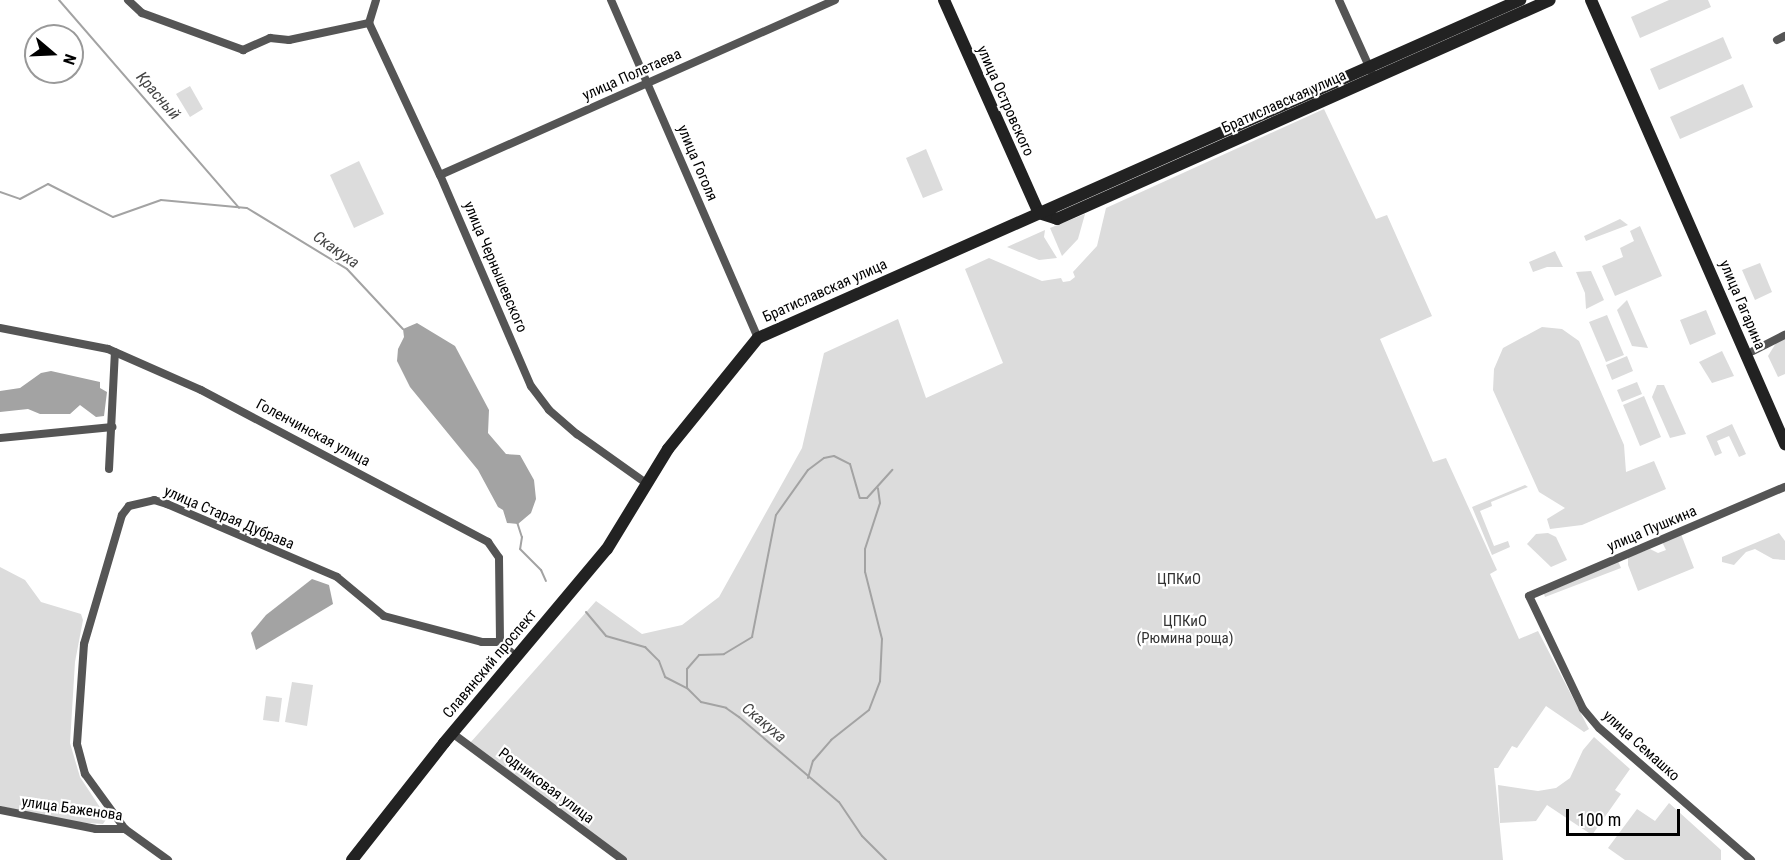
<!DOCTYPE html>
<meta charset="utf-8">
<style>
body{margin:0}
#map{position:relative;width:1785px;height:860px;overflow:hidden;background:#fff;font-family:"Roboto Condensed",sans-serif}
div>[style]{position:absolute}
.green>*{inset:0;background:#dcdcdc}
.water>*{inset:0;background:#a3a3a3}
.stream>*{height:2px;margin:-1px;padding:0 1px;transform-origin:1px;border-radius:1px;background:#a3a3a3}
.street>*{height:8px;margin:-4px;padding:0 4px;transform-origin:4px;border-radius:4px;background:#555}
.secondary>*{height:12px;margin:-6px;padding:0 6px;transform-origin:6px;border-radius:6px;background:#222}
span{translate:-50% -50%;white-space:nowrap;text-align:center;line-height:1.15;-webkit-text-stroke:4.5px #fff;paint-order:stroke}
.street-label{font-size:15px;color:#000}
.park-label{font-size:15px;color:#333}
.water-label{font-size:16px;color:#444;font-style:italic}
.north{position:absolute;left:24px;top:24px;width:60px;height:60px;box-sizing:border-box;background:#fff;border:2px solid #999;border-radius:50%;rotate:109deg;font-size:16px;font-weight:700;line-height:24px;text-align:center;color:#000}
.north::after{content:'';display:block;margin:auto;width:21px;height:27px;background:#000;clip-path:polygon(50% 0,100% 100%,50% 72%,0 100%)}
.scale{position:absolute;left:1566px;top:809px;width:114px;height:27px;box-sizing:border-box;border:3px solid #000;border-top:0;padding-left:8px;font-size:18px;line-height:21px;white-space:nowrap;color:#000;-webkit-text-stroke:4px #fff;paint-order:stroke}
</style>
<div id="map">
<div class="green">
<i style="clip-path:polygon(1669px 0,1708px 0,1711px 7px,1640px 38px,1631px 17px)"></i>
<i style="clip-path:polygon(1723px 37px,1732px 58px,1659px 90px,1650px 69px)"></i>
<i style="clip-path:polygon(1743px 84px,1753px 107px,1680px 139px,1670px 117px)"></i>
<i style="clip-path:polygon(190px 86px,203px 109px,190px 117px,176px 94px)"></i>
<i style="clip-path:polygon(1324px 109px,1376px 219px,1387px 215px,1432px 316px,1380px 339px,1433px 462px,1446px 458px,1497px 570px,1490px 574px,1519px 639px,1538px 631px,1589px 729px,1584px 732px,1546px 706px,1517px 748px,1512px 746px,1498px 768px,1494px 768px,1503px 860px,628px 860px,470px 743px,596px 601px,642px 634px,682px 625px,719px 597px,802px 448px,824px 353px,898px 319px,926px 398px,1003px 363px,965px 269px,989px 258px,1042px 281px,1061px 278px,1063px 282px,1070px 281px,1075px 277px,1073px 272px,1097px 246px,1106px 208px)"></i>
<i style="clip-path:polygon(926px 149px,943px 190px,923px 198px,906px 158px)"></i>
<i style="clip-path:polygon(359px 161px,384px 214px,354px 228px,330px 175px)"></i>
<i style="clip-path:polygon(1085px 214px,1078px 239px,1062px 256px,1050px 228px)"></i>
<i style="clip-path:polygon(1620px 219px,1628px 225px,1586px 241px,1584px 236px)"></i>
<i style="clip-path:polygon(1640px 226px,1662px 276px,1615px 296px,1602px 266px,1623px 257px,1620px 248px,1634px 241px,1630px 231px)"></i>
<i style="clip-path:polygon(1045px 230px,1044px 237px,1057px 258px,1039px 260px,1007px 247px)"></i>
<i style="clip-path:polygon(1555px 251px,1563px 267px,1547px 267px,1533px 272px,1529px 262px)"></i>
<i style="clip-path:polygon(1760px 263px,1772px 292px,1755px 300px,1742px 270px)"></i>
<i style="clip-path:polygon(1591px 271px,1604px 300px,1586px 309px,1585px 293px,1576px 272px)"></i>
<i style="clip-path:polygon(1627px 300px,1648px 348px,1632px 346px,1617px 310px)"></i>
<i style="clip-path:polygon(1706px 310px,1716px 334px,1690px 345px,1680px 320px)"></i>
<i style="clip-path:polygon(1607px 315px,1624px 355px,1606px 362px,1589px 322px)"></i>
<i style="clip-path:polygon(1542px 327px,1562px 329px,1579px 341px,1624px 445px,1626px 472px,1654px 461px,1666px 489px,1582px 525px,1550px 529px,1547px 519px,1565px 508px,1539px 492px,1493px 390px,1494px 369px,1503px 348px)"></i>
<i style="clip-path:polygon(1785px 339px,1785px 374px,1778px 377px,1768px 356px,1776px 343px)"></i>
<i style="clip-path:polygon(1722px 351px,1734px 376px,1712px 383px,1699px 362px)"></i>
<i style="clip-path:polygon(1627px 356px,1633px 371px,1612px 380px,1606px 365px)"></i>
<i style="clip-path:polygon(1637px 382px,1642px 394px,1622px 402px,1617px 390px)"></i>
<i style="clip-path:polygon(1657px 385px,1664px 385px,1686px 434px,1670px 438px,1652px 397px)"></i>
<i style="clip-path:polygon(1644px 396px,1661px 437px,1640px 446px,1623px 405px)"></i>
<i style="clip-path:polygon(1732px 424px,1746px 454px,1739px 457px,1729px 436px,1717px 441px,1722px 453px,1715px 456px,1706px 436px)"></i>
<i style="clip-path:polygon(1525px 485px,1528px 487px,1491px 502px,1492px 506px,1480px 511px,1494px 546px,1508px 541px,1510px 547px,1492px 555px,1472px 507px)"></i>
<i style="clip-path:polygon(1548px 533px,1556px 537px,1567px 560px,1551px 567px,1527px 544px,1536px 534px)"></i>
<i style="clip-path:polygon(1779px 533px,1785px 541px,1785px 560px,1773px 559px,1755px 549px,1746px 552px,1734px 565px,1722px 562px,1722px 557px)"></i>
<i style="clip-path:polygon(1681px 534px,1694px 568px,1638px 591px,1628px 565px,1628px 557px,1650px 549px,1658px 553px,1666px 550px,1662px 542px)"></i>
<i style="clip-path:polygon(1618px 561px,1621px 568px,1545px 597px,1544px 594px)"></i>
<i style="clip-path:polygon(0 567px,25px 580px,41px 602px,81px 614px,83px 620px,75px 662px,70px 743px,80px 777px,107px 818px,103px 824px,73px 822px,0 806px)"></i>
<i style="clip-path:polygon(292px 682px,313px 685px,307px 726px,285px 722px)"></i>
<i style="clip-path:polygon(266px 696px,282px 698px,279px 722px,263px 720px)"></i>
<i style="clip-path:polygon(1594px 737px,1630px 769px,1615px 790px,1621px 794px,1592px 835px,1547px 805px,1536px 821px,1500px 823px,1498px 785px,1538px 791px,1556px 788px,1570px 778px,1583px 750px)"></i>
<i style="clip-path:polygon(1669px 803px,1721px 850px,1721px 860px,1625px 860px,1608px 848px,1637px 809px,1655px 821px)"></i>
</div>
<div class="water">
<i style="clip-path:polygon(417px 323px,455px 346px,489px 410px,488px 433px,506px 454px,520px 455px,534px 480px,536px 499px,531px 513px,518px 524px,507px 523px,503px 510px,498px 507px,478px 470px,410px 387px,397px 361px,398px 349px,404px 337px,403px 329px)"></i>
<i style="clip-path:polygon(51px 371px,100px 382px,100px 388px,107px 392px,104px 416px,96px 417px,80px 405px,70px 414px,40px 414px,28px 409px,0 412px,0 391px,20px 388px,41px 373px)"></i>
<i style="clip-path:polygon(312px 579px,329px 585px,333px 604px,256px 650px,251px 633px,266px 615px)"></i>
</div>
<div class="stream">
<i style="left:59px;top:0;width:275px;rotate:49.1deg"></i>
<i style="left:0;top:192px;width:21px;rotate:19deg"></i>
<i style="left:20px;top:199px;width:32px;rotate:-28deg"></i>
<i style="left:48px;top:184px;width:73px;rotate:26.9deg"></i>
<i style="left:113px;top:217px;width:51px;rotate:-19.5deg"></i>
<i style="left:161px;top:200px;width:86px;rotate:5.3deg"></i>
<i style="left:247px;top:208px;width:117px;rotate:31.4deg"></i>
<i style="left:347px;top:269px;width:82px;rotate:47deg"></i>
<i style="left:517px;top:522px;width:16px;rotate:72deg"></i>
<i style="left:522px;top:537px;width:12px;rotate:99deg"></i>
<i style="left:520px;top:549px;width:30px;rotate:45deg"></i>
<i style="left:541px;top:570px;width:12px;rotate:66deg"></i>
<i style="left:586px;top:612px;width:31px;rotate:50deg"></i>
<i style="left:606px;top:636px;width:41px;rotate:15.8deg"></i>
<i style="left:645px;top:647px;width:20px;rotate:45deg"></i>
<i style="left:659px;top:661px;width:17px;rotate:69deg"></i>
<i style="left:665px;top:677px;width:25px;rotate:27deg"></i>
<i style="left:687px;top:688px;width:20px;rotate:45deg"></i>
<i style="left:701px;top:702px;width:26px;rotate:13deg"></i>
<i style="left:726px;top:708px;width:16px;rotate:35deg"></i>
<i style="left:739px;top:717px;width:131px;rotate:40.4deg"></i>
<i style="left:839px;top:802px;width:41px;rotate:55.9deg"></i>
<i style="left:862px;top:836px;width:34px;rotate:45deg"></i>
<i style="left:687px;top:688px;width:19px;rotate:-90deg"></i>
<i style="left:687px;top:669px;width:18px;rotate:-49deg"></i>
<i style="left:699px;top:655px;width:25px;rotate:-2deg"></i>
<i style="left:724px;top:654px;width:33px;rotate:-31deg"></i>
<i style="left:752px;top:637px;width:124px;rotate:-78.9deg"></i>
<i style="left:776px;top:515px;width:55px;rotate:-54.6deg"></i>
<i style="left:808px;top:470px;width:20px;rotate:-37deg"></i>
<i style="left:824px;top:458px;width:10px;rotate:-11deg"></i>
<i style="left:834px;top:456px;width:18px;rotate:27deg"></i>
<i style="left:850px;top:464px;width:35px;rotate:74deg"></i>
<i style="left:860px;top:498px;width:7px"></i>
<i style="left:867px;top:498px;width:38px;rotate:-48deg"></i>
<i style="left:808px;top:778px;width:18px;rotate:-74deg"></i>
<i style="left:813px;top:761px;width:28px;rotate:-49deg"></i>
<i style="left:831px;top:740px;width:48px;rotate:-38.3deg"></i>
<i style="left:869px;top:710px;width:31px;rotate:-69deg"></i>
<i style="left:880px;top:681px;width:42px;rotate:-87.3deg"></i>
<i style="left:882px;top:639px;width:69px;rotate:-104.2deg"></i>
<i style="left:865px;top:572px;width:23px;rotate:-90deg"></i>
<i style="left:865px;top:549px;width:48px;rotate:-71.9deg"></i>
<i style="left:880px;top:503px;width:15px;rotate:-98deg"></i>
</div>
<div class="street">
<i style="left:128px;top:0;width:19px;rotate:43deg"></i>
<i style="left:142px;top:13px;width:108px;rotate:20.1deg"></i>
<i style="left:243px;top:50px;width:30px;rotate:-24deg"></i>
<i style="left:270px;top:38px;width:19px;rotate:6deg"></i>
<i style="left:289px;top:40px;width:82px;rotate:-12deg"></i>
<i style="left:611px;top:0;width:369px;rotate:66.5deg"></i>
<i style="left:1339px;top:0;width:78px;rotate:65.7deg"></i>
<i style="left:369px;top:23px;width:168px;rotate:65deg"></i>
<i style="left:440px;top:175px;width:230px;rotate:66.7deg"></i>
<i style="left:531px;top:386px;width:30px;rotate:53deg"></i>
<i style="left:549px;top:410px;width:37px;rotate:41deg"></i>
<i style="left:577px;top:434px;width:85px;rotate:35.4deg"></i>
<i style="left:369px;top:23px;width:24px;rotate:-73deg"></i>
<i style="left:1777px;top:40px;width:9px;rotate:-27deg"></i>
<i style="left:440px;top:175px;width:432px;rotate:-23.9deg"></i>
<i style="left:0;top:328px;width:110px;rotate:11deg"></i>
<i style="left:108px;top:349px;width:102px;rotate:23.8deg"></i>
<i style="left:201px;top:390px;width:325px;rotate:27.9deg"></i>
<i style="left:488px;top:542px;width:19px;rotate:55deg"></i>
<i style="left:499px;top:558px;width:84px;rotate:89.3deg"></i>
<i style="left:500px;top:642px;width:21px;rotate:43deg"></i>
<i style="left:1753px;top:351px;width:36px;rotate:-27deg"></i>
<i style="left:0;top:438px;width:113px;rotate:-5.6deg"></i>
<i style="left:109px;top:469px;width:117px;rotate:-87.1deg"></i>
<i style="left:452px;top:733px;width:213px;rotate:36.6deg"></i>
<i style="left:0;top:810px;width:98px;rotate:11.2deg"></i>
<i style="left:96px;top:829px;width:29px"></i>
<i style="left:125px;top:829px;width:53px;rotate:35.8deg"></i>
<i style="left:125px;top:829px;width:68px;rotate:-126deg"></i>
<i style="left:85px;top:774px;width:31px;rotate:-105deg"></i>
<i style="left:77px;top:744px;width:100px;rotate:-86deg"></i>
<i style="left:84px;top:644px;width:134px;rotate:-73.6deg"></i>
<i style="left:122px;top:515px;width:11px;rotate:-52deg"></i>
<i style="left:129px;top:506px;width:26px;rotate:-13deg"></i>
<i style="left:154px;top:500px;width:14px;rotate:17deg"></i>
<i style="left:167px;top:504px;width:185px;rotate:23.2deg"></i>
<i style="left:337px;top:577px;width:61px;rotate:39.7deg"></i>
<i style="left:384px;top:616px;width:101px;rotate:14.9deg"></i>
<i style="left:482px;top:642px;width:18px"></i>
<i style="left:1751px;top:860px;width:201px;rotate:-139deg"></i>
<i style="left:1599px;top:728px;width:25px;rotate:-130deg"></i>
<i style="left:1583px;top:709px;width:125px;rotate:-115.5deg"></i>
<i style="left:1529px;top:596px;width:278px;rotate:-23.1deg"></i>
</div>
<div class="secondary">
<i style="left:944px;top:0;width:233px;rotate:66deg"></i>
<i style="left:1591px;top:0;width:485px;rotate:66.4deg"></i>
<i style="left:1039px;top:213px;width:19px;rotate:18deg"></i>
<i style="left:1057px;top:219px;width:539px;rotate:-23.95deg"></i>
<i style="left:352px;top:860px;width:149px;rotate:-51.8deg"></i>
<i style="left:444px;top:743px;width:253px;rotate:-50deg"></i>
<i style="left:607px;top:549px;width:117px;rotate:-58.6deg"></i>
<i style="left:668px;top:449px;width:143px;rotate:-51deg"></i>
<i style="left:758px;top:338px;width:834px;rotate:-23.92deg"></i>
</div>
<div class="street-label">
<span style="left:632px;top:75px;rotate:-24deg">улица Полетаева</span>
<span style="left:1005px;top:101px;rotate:66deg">улица Островского</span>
<span style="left:1284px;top:102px;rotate:-24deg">Братиславская улица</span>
<span style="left:697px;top:163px;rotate:67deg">улица Гоголя</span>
<span style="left:495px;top:267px;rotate:67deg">улица Чернышевского</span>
<span style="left:825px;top:291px;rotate:-24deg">Братиславская улица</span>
<span style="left:1742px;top:305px;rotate:67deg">улица Гагарина</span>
<span style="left:313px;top:433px;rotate:28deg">Голенчинская улица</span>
<span style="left:229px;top:518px;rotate:23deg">улица Старая Дубрава</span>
<span style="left:1652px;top:529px;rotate:-23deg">улица Пушкина</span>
<span style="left:490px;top:664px;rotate:-50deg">Славянский проспект</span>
<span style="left:1641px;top:746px;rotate:42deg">улица Семашко</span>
<span style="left:546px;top:786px;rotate:37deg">Родниковая улица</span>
<span style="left:72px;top:809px;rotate:8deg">улица Баженова</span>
</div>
<div class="park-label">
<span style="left:1179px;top:580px">ЦПКиО</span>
<span style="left:1185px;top:630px">ЦПКиО<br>(Рюмина роща)</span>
</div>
<div class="water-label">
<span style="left:158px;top:96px;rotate:49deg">Красный</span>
<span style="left:336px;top:250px;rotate:35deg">Скакуха</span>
<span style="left:764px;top:723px;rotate:40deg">Скакуха</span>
</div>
<div class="north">N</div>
<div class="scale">100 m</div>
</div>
